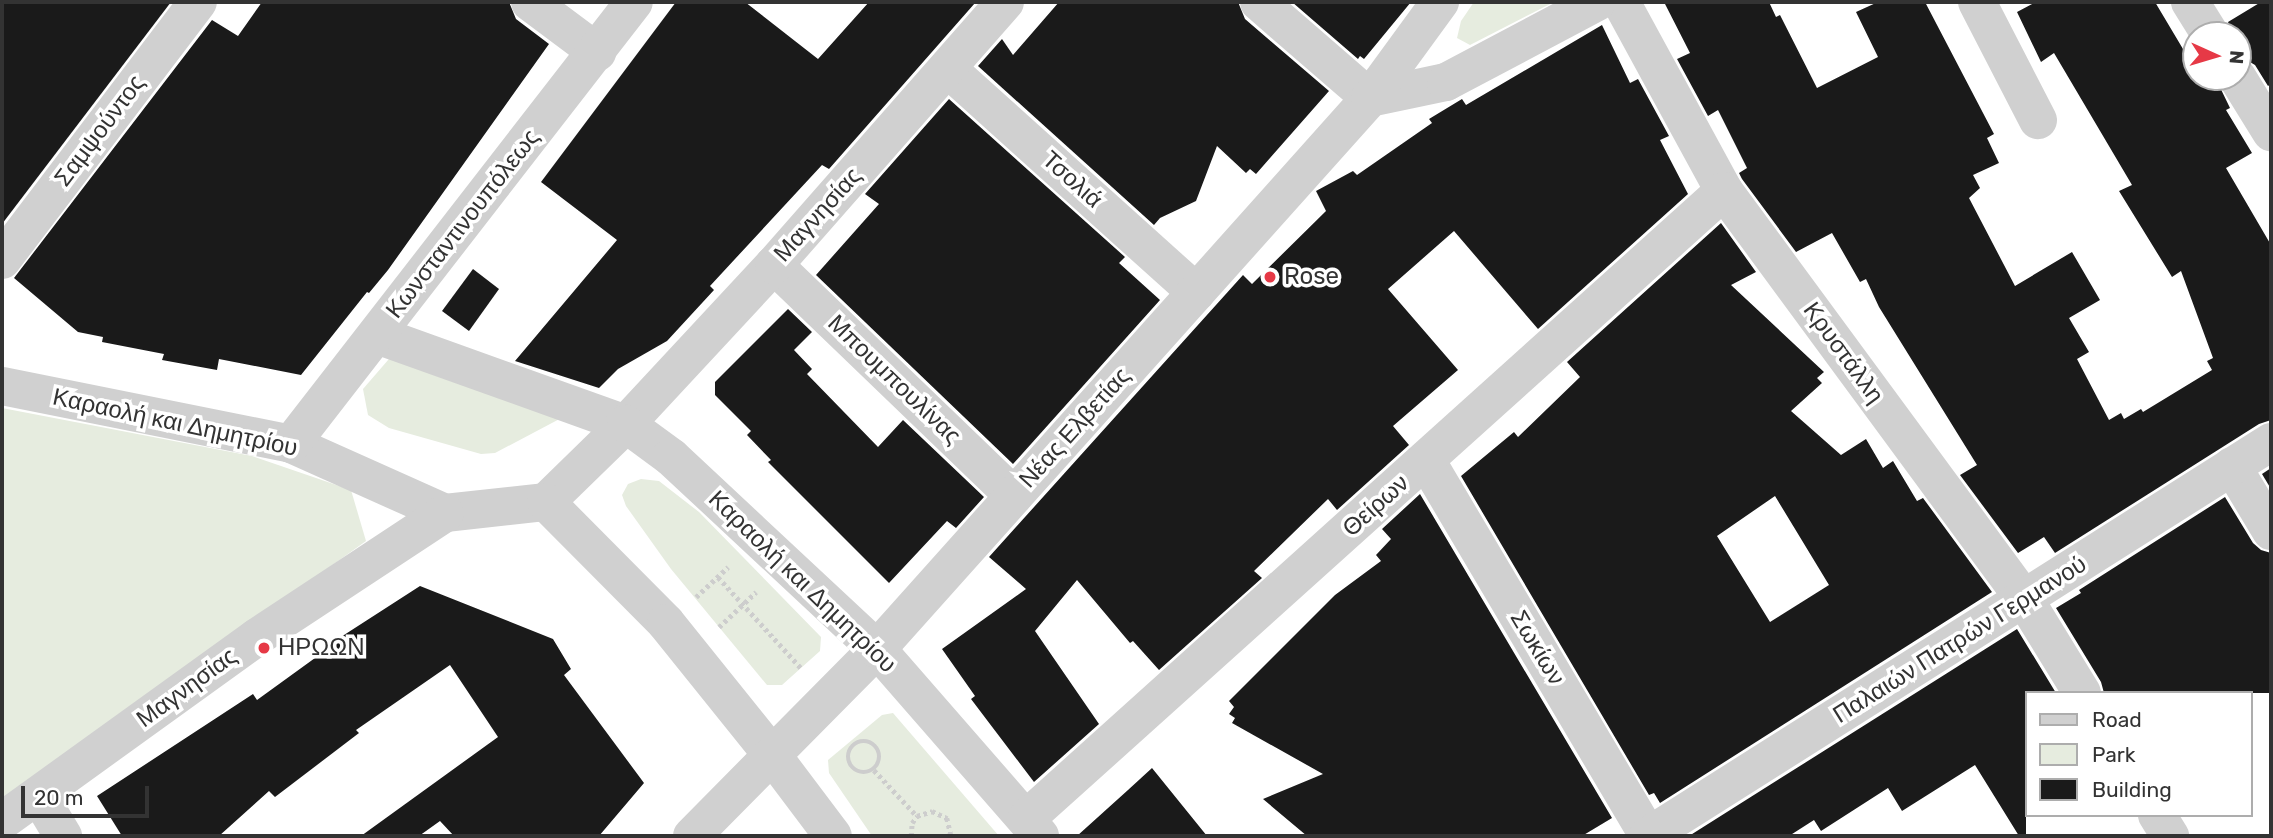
<!DOCTYPE html>
<meta charset="utf-8">
<style>
body{margin:0}
#map{position:relative;width:2273px;height:838px;overflow:hidden;background:#fff;font-family:Rubik,sans-serif}
div>[style]{position:absolute}
.green>*{inset:0;background:#e6ecdf}
.building>*{inset:0;background:#1a1a1a}
.path>*{height:4.5px;margin-top:-2.25px;transform-origin:0;background:repeating-linear-gradient(90deg,#cdcdcd 0 3.5px,transparent 0 7px)}
.path>.ring{margin:-2.25px;padding:0;box-sizing:content-box;background:none;border:4.5px solid #cdcdcd;border-radius:50%}
.minor>*{height:38px;margin:-19px;padding:0 19px;transform-origin:19px;border-radius:19px;background:#d0d0d0}
.dots>*{width:19px;height:19px;translate:-50% -50%;box-sizing:border-box;border:4px solid #fff;border-radius:50%}
span{translate:-50% -50%;white-space:nowrap;text-align:center;line-height:1.15;-webkit-text-stroke:7px #fff;paint-order:stroke}
.street-label{font-size:24px;color:#333}
.poi-label{font-size:24px;color:#333}
.left{translate:0 -50%;text-align:left}
.frame{position:absolute;inset:0;border:4px solid #333;pointer-events:none}
.legend{position:absolute;left:2025px;top:691px;width:228px;height:126px;box-sizing:border-box;background:#fff;border:2px solid #adadad;margin:0;padding:9px 12px;list-style:none;font-size:21px;color:#333}
.legend li{display:flex;align-items:center;gap:14px;height:35px}
.legend b{width:35px;border:2px solid #adadad}
.north{position:absolute;left:2182px;top:21px;width:70px;height:70px;box-sizing:border-box;background:#fff;border:2px solid #adadad;border-radius:50%;rotate:94deg;font-size:19px;font-weight:700;line-height:28px;text-align:center;color:#333}
.north::after{content:'';display:block;margin:auto;width:24px;height:32px;background:#e63946;clip-path:polygon(50% 0,100% 100%,50% 72%,0 100%)}
.scale{position:absolute;left:21px;top:786px;width:128px;height:32px;box-sizing:border-box;border:4px solid #333;border-top:0;padding-left:9px;font-size:21px;line-height:24px;white-space:nowrap;color:#333;-webkit-text-stroke:5px #fff;paint-order:stroke}
</style>
<div id="map">
<div class="green">
<i style="clip-path:polygon(1474px 2px,1554px 2px,1470px 45px,1457px 38px,1461px 21px)"></i>
<i style="clip-path:polygon(395px 352px,567px 415px,495px 453px,481px 454px,389px 428px,368px 415px,363px 389px)"></i>
<i style="clip-path:polygon(2px 408px,252px 456px,351px 490px,366px 541px,2px 802px)"></i>
<i style="clip-path:polygon(641px 479px,659px 481px,699px 512px,821px 637px,820px 651px,782px 685px,767px 685px,671px 569px,626px 506px,622px 495px,628px 484px)"></i>
<i style="clip-path:polygon(893px 713px,999px 836px,872px 836px,829px 773px,828px 760px,882px 715px)"></i>
</div>
<div class="building">
<i style="clip-path:polygon(2px 2px,171px 2px,2px 224px)"></i>
<i style="clip-path:polygon(262px 2px,509px 2px,516px 19px,549px 44px,388px 270px,369px 293px,367px 292px,301px 375px,219px 359px,217px 370px,162px 360px,164px 354px,102px 342px,103px 337px,78px 332px,14px 278px,212px 20px,238px 36px)"></i>
<i style="clip-path:polygon(676px 2px,745px 2px,818px 59px,869px 2px,975px 3px,829px 169px,822px 165px,710px 286px,714px 290px,667px 341px,618px 369px,599px 388px,515px 361px,617px 240px,541px 182px)"></i>
<i style="clip-path:polygon(1059px 2px,1238px 2px,1245px 19px,1329px 91px,1256px 174px,1250px 169px,1246px 173px,1217px 146px,1196px 201px,1160px 218px,1154px 225px,978px 66px,1002px 39px,1013px 55px)"></i>
<i style="clip-path:polygon(1292px 2px,1411px 2px,1364px 59px,1360px 56px,1358px 59px)"></i>
<i style="clip-path:polygon(1664px 2px,1769px 2px,1776px 17px,1780px 15px,1817px 88px,1878px 57px,1856px 12px,1878px 2px,1925px 2px,1994px 134px,1987px 138px,1999px 163px,1973px 175px,1980px 188px,1969px 198px,2015px 286px,2072px 252px,2100px 300px,2069px 318px,2089px 352px,2077px 359px,2109px 420px,2121px 413px,2124px 419px,2141px 409px,2143px 412px,2212px 370px,2207px 361px,2213px 358px,2181px 271px,2172px 277px,2119px 191px,2132px 185px,2054px 53px,2041px 62px,2017px 12px,2036px 2px,2155px 2px,2183px 49px,2191px 44px,2196px 50px,2196px 77px,2215px 77px,2230px 108px,2226px 110px,2252px 153px,2226px 168px,2271px 245px,2271px 420px,2259px 424px,2055px 553px,2044px 537px,2018px 553px,1960px 475px,1977px 465px,1879px 307px,1866px 279px,1860px 282px,1832px 233px,1796px 252px,1742px 179px,1739px 173px,1747px 168px,1718px 110px,1708px 116px,1677px 59px,1690px 53px)"></i>
<i style="clip-path:polygon(2261px 2px,2271px 2px,2271px 84px,2268px 86px,2255px 65px,2238px 55px,2238px 35px,2233px 35px,2228px 22px)"></i>
<i style="clip-path:polygon(1602px 25px,1630px 83px,1638px 79px,1669px 136px,1660px 140px,1688px 194px,1538px 329px,1454px 231px,1388px 289px,1458px 370px,1393px 426px,1409px 445px,1337px 510px,1328px 499px,1254px 571px,1262px 578px,1159px 670px,1133px 641px,1130px 643px,1077px 580px,1035px 631px,1099px 724px,1034px 782px,971px 699px,975px 696px,942px 649px,1026px 589px,989px 557px,1243px 275px,1252px 284px,1326px 211px,1316px 191px,1353px 171px,1357px 175px,1432px 123px,1429px 119px,1462px 99px,1466px 105px)"></i>
<i style="clip-path:polygon(949px 99px,1125px 257px,1119px 263px,1160px 300px,1013px 464px,816px 275px,879px 204px,865px 194px)"></i>
<i style="clip-path:polygon(evenodd,1721px 223px,1756px 272px,1731px 285px,1824px 372px,1817px 378px,1822px 383px,1791px 411px,1841px 455px,1866px 439px,1883px 468px,1893px 461px,1917px 501px,1923px 498px,1992px 592px,1660px 803px,1654px 793px,1649px 795px,1461px 476px,1514px 432px,1518px 437px,1580px 377px,1567px 362px,1721px 223px,1775px 496px,1829px 585px,1770px 622px,1717px 536px,1775px 496px)"></i>
<i style="clip-path:polygon(473px 269px,499px 289px,469px 331px,442px 311px)"></i>
<i style="clip-path:polygon(788px 309px,812px 332px,794px 350px,812px 369px,807px 374px,878px 447px,903px 420px,984px 497px,956px 528px,947px 521px,889px 583px,768px 462px,771px 460px,747px 435px,751px 431px,715px 395px,715px 382px)"></i>
<i style="clip-path:polygon(2271px 468px,2271px 489px,2262px 474px)"></i>
<i style="clip-path:polygon(1420px 494px,1612px 818px,1582px 836px,1307px 836px,1263px 799px,1323px 774px,1232px 723px,1235px 718px,1229px 714px,1234px 707px,1229px 701px,1335px 595px,1381px 561px,1376px 555px,1391px 539px,1382px 529px)"></i>
<i style="clip-path:polygon(2225px 497px,2253px 543px,2261px 550px,2271px 553px,2271px 693px,2104px 693px,2101px 682px,2056px 608px,2081px 593px,2079px 590px)"></i>
<i style="clip-path:polygon(420px 586px,553px 639px,571px 669px,564px 675px,644px 783px,599px 836px,454px 836px,440px 821px,419px 836px,361px 836px,498px 737px,450px 665px,356px 730px,359px 733px,275px 797px,269px 791px,219px 836px,122px 836px,97px 796px,253px 694px,257px 700px,315px 658px,313px 655px)"></i>
<i style="clip-path:polygon(2017px 629px,2056px 693px,2026px 693px,2026px 836px,2019px 836px,1975px 765px,1902px 811px,1888px 788px,1821px 831px,1814px 820px,1789px 836px,1689px 836px)"></i>
<i style="clip-path:polygon(1152px 768px,1207px 836px,1077px 836px,1128px 790px)"></i>
</div>
<div class="path">
<i style="left:718px;top:577px;width:125px;rotate:47.6deg"></i>
<i style="left:696px;top:597px;width:44px;rotate:-43.2deg"></i>
<i style="left:719px;top:627px;width:51px;rotate:-43.4deg"></i>
<i class="ring" style="left:848px;top:741px;width:27.5px;height:27.5px"></i>
<i style="left:874px;top:770px;width:63px;rotate:46.9deg"></i>
<i style="left:911px;top:836px;width:13px;rotate:-86deg"></i>
<i style="left:912px;top:823px;width:9px;rotate:-54deg"></i>
<i style="left:917px;top:816px;width:16px;rotate:-18deg"></i>
<i style="left:932px;top:811px;width:17px;rotate:25deg"></i>
<i style="left:947px;top:818px;width:18px;rotate:77deg"></i>
</div>
<div class="minor">
<i style="left:530px;top:2px;width:84px;rotate:36.7deg"></i>
<i style="left:1259px;top:2px;width:147px;rotate:40.9deg"></i>
<i style="left:1621px;top:2px;width:215px;rotate:61.4deg"></i>
<i style="left:1724px;top:191px;width:508px;rotate:53.65deg"></i>
<i style="left:2025px;top:600px;width:109px;rotate:58.5deg"></i>
<i style="left:1977px;top:2px;width:133px;rotate:62.7deg"></i>
<i style="left:2190px;top:2px;width:39px;rotate:58deg"></i>
<i style="left:948px;top:69px;width:334px;rotate:42deg"></i>
<i style="left:2237px;top:77px;width:65px;rotate:58.3deg"></i>
<i style="left:1370px;top:98px;width:78px;rotate:-11.9deg"></i>
<i style="left:1446px;top:82px;width:171px;rotate:-27.9deg"></i>
<i style="left:2px;top:260px;width:324px;rotate:-52.8deg"></i>
<i style="left:774px;top:265px;width:333px;rotate:43.9deg"></i>
<i style="left:377px;top:335px;width:264px;rotate:19.7deg"></i>
<i style="left:626px;top:424px;width:217px;rotate:-47.1deg"></i>
<i style="left:774px;top:265px;width:350px;rotate:-48.7deg"></i>
<i style="left:2px;top:386px;width:295px;rotate:11.3deg"></i>
<i style="left:291px;top:444px;width:169px;rotate:24.1deg"></i>
<i style="left:445px;top:513px;width:102px;rotate:-6.2deg"></i>
<i style="left:546px;top:502px;width:112px;rotate:-44.3deg"></i>
<i style="left:626px;top:424px;width:56px;rotate:36.3deg"></i>
<i style="left:671px;top:457px;width:282px;rotate:43deg"></i>
<i style="left:877px;top:649px;width:248px;rotate:48.9deg"></i>
<i style="left:291px;top:444px;width:559px;rotate:-52.19deg"></i>
<i style="left:1426px;top:460px;width:437px;rotate:59.4deg"></i>
<i style="left:2232px;top:466px;width:76px;rotate:59deg"></i>
<i style="left:546px;top:502px;width:170px;rotate:45.2deg"></i>
<i style="left:666px;top:623px;width:169px;rotate:51.2deg"></i>
<i style="left:772px;top:755px;width:101px;rotate:53deg"></i>
<i style="left:39px;top:796px;width:47px;rotate:59deg"></i>
<i style="left:2157px;top:815px;width:25px;rotate:58deg"></i>
<i style="left:1026px;top:819px;width:939px;rotate:-41.98deg"></i>
<i style="left:2px;top:821px;width:314px;rotate:-35.8deg"></i>
<i style="left:257px;top:637px;width:225px;rotate:-33.4deg"></i>
<i style="left:692px;top:836px;width:263px;rotate:-45.3deg"></i>
<i style="left:877px;top:649px;width:739px;rotate:-48.18deg"></i>
<i style="left:1370px;top:98px;width:119px;rotate:-53.9deg"></i>
<i style="left:1648px;top:836px;width:737px;rotate:-32.31deg"></i>
</div>
<div class="dots">
<i style="left:1270px;top:277px;background:#e63946"></i>
<i style="left:264px;top:648px;background:#e63946"></i>
</div>
<div class="street-label">
<span style="left:100px;top:131px;rotate:-53deg">Σαμψούντος</span>
<span style="left:1072px;top:180px;rotate:42deg">Τσολιά</span>
<span style="left:818px;top:215px;rotate:-48deg">Μαγνησίας</span>
<span style="left:463px;top:224px;rotate:-52deg">Κωνσταντινουπόλεως</span>
<span style="left:1843px;top:353px;rotate:54deg">Κρυστάλλη</span>
<span style="left:894px;top:380px;rotate:44deg">Μπουμπουλίνας</span>
<span style="left:175px;top:423px;rotate:12deg">Καραολή και Δημητρίου</span>
<span style="left:1075px;top:428px;rotate:-48deg">Νέας Ελβετίας</span>
<span style="left:1376px;top:506px;rotate:-42deg">Θείρων</span>
<span style="left:802px;top:582px;rotate:44deg">Καραολή και Δημητρίου</span>
<span style="left:1960px;top:640px;rotate:-32deg">Παλαιών Πατρών Γερμανού</span>
<span style="left:1537px;top:648px;rotate:59deg">Σωκίων</span>
<span style="left:187px;top:688px;rotate:-36deg">Μαγνησίας</span>
</div>
<div class="poi-label">
<span class="left" style="left:1284px;top:277px">Rose</span>
<span class="left" style="left:278px;top:648px">ΗΡΩΩΝ</span>
</div>
<div class="frame"></div>
<ul class="legend">
<li><b style="height:9px;background:#d0d0d0"></b>Road</li>
<li><b style="height:19px;background:#e6ecdf"></b>Park</li>
<li><b style="height:19px;background:#1a1a1a"></b>Building</li>
</ul>
<div class="north">N</div>
<div class="scale">20 m</div>
</div>
